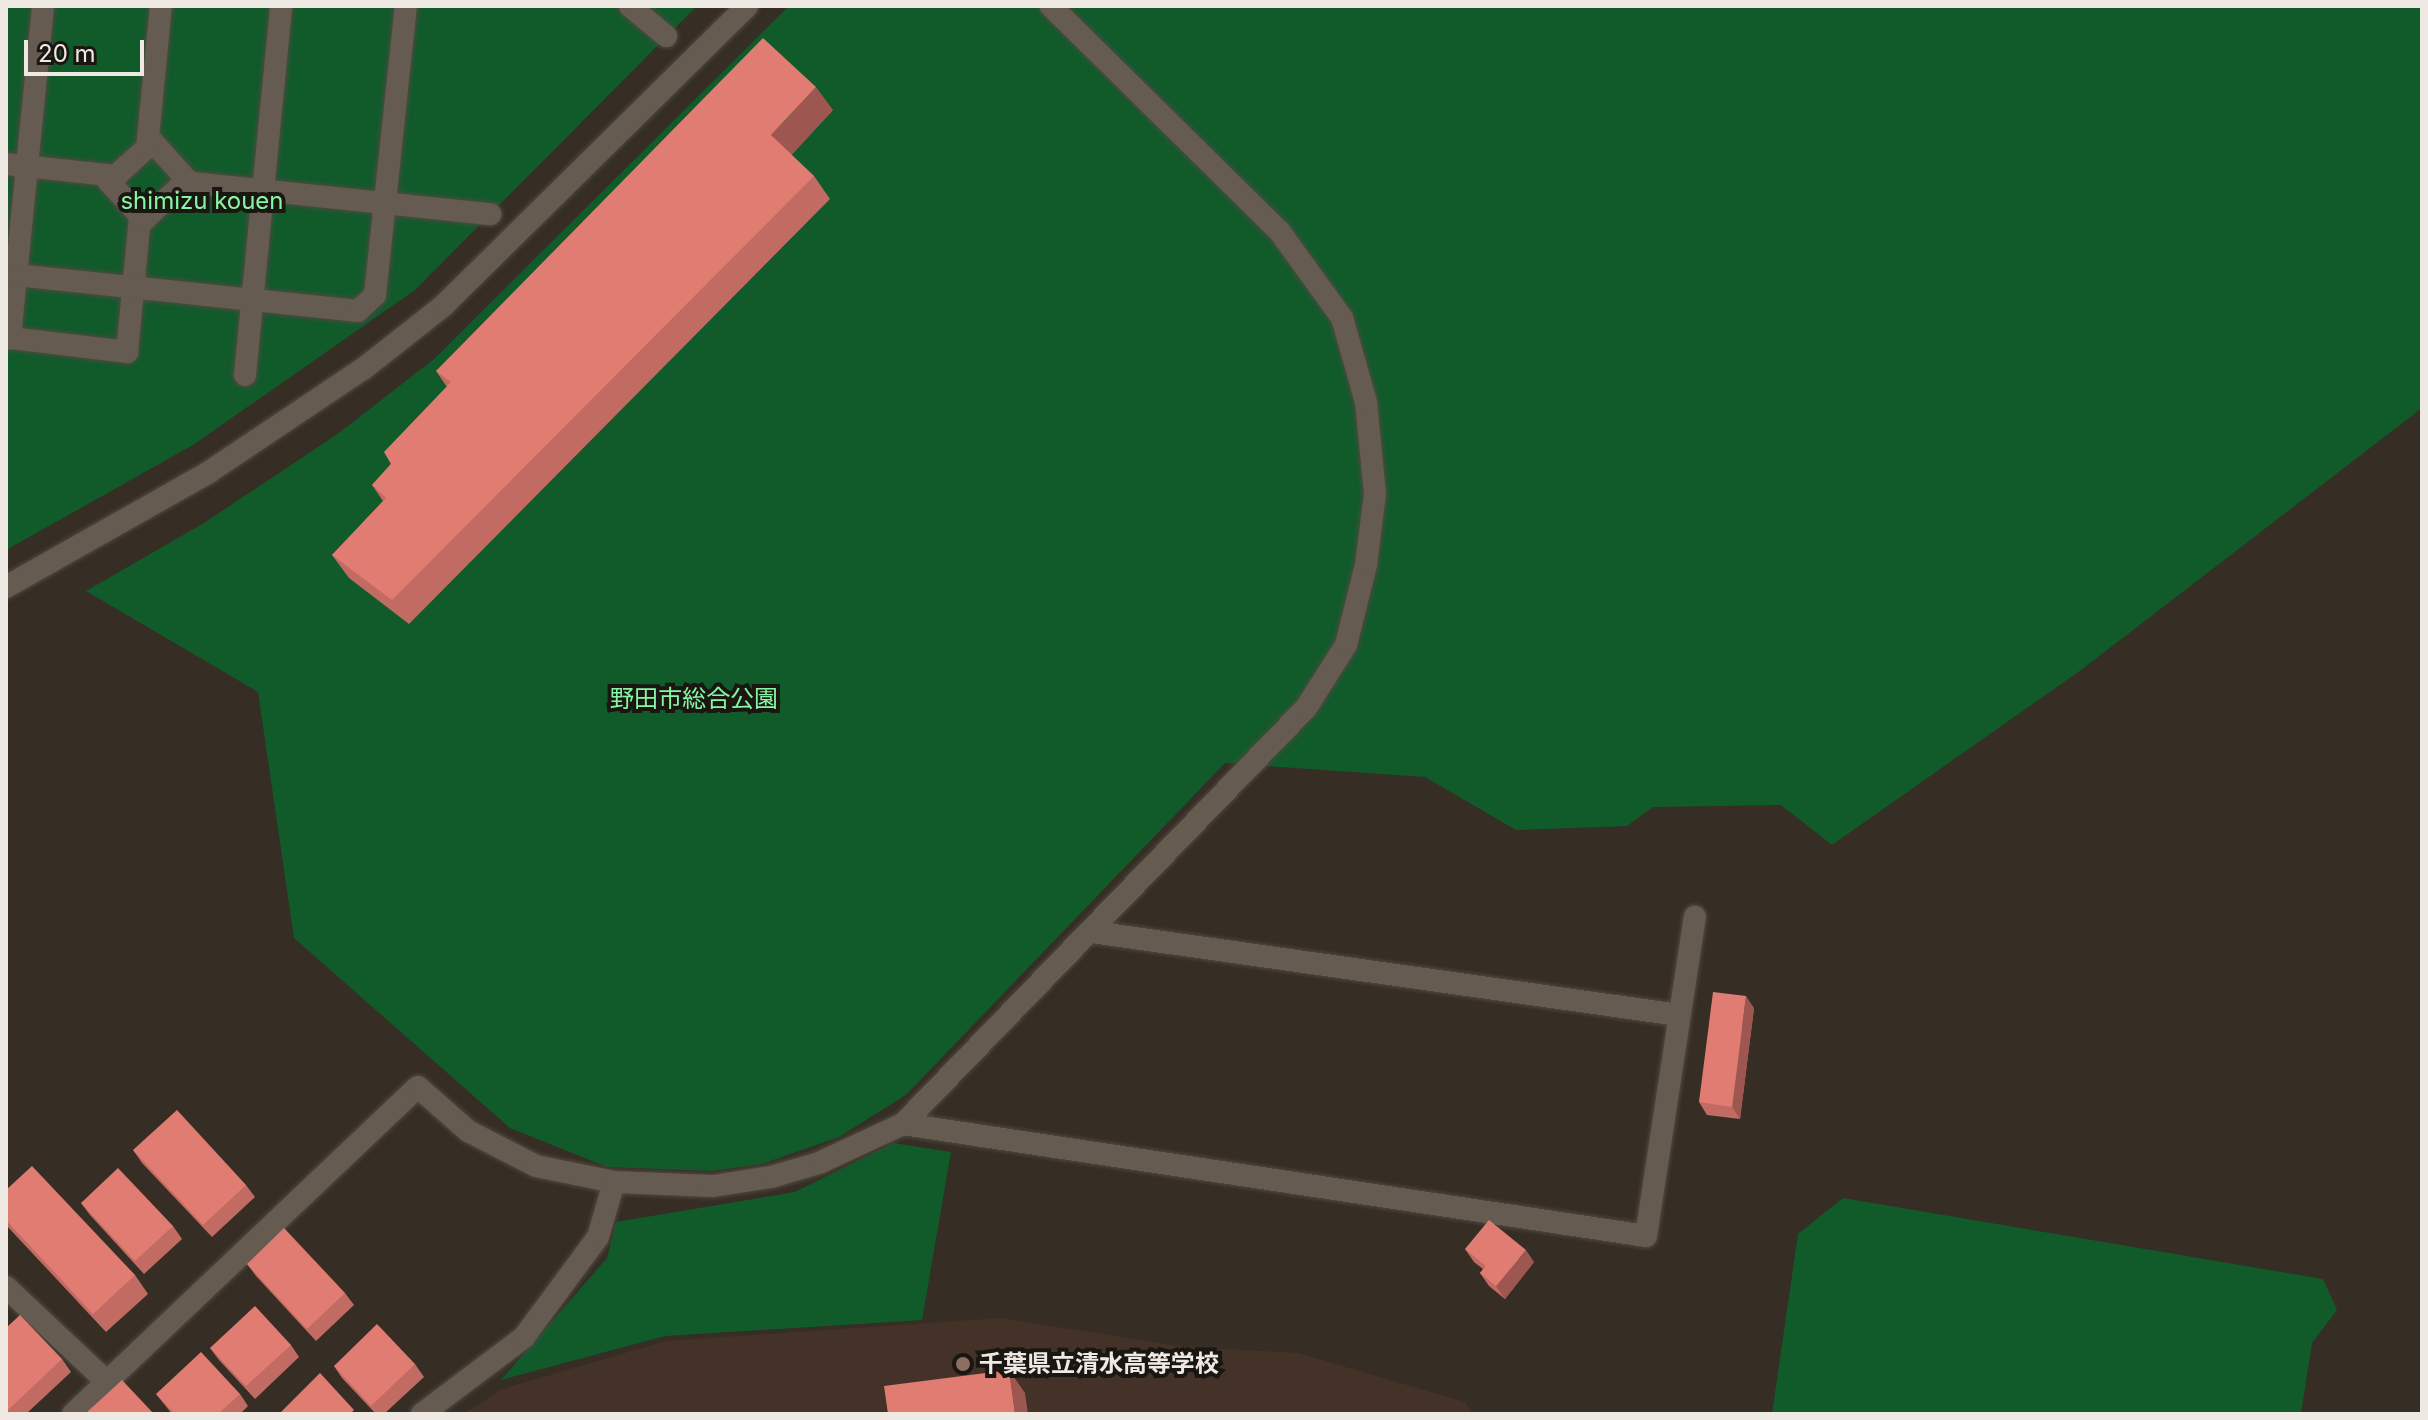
<!DOCTYPE html>
<meta charset="utf-8">
<style>
body{margin:0}
#map{position:relative;width:2428px;height:1420px;overflow:hidden;background:#362d24;font-family:Inter,"Noto Sans JP",sans-serif}
div>[style]{position:absolute}
.education>*{inset:0;background:#443229}
.green>*{inset:0;background:#115b2b}
.roads{filter:drop-shadow(0 0 2px #4f4940) drop-shadow(0 0 2px #4f4940)}
.service>*{height:22px;margin:-11px;padding:0 11px;transform-origin:11px;border-radius:11px;background:#655b51}
.pedestrian>*{height:22px;margin:-11px;padding:0 11px;transform-origin:11px;border-radius:11px;background:#655b51}
.minor>*{height:22px;margin:-11px;padding:0 11px;transform-origin:11px;border-radius:11px;background:#655b51}
.wall>*{inset:0;background:#c26b63}
.shaded-wall>*{inset:0;background:#9e5750}
.building>*{inset:0;background:#e17c73}
.dots>*{width:22px;height:22px;translate:-50% -50%;box-sizing:border-box;border:4px solid #1a1612;border-radius:50%}
span{translate:-50% -50%;white-space:nowrap;text-align:center;line-height:1.15;-webkit-text-stroke:8px #1a1612;paint-order:stroke}
.park-label{font-size:24px;color:#86f6a2}
.poi-label{font-size:24px;color:#efe9e3;font-weight:700}
.left{translate:0 -50%;text-align:left}
.frame{position:absolute;inset:0;border:8px solid #efe9e3;pointer-events:none}
.scale{position:absolute;left:24px;top:40px;width:120px;height:36px;box-sizing:border-box;border:4px solid #efe9e3;border-top:0;padding-left:10px;font-size:24px;line-height:28px;white-space:nowrap;color:#efe9e3;-webkit-text-stroke:6px #1a1612;paint-order:stroke}
</style>
<div id="map">
<div class="education">
<i style="clip-path:polygon(1000px 1318px,1185px 1347px,1298px 1353px,1465px 1402px,1474px 1414px,464px 1414px,502px 1389px,666px 1341px)"></i>
</div>
<div class="green">
<i style="clip-path:polygon(6px 6px,697px 6px,415px 290px,193px 445px,6px 550px)"></i>
<i style="clip-path:polygon(789px 6px,2422px 6px,2422px 408px,2081px 670px,1832px 845px,1781px 805px,1653px 807px,1627px 826px,1516px 830px,1425px 777px,1225px 763px,907px 1094px,839px 1137px,762px 1164px,712px 1171px,607px 1167px,510px 1128px,294px 938px,258px 692px,86px 591px,204px 523px,339px 433px,434px 359px)"></i>
<i style="clip-path:polygon(893px 1143px,951px 1152px,922px 1320px,665px 1336px,501px 1380px,607px 1258px,616px 1222px,795px 1192px)"></i>
<i style="clip-path:polygon(1843px 1198px,2323px 1279px,2337px 1310px,2312px 1343px,2301px 1414px,1772px 1414px,1798px 1234px)"></i>
</div>
<div class="roads">
<div class="service">
<i style="left:6px;top:587px;width:233px;rotate:-29.5deg"></i>
<i style="left:209px;top:472px;width:185px;rotate:-33.8deg"></i>
<i style="left:363px;top:369px;width:102px;rotate:-38.2deg"></i>
<i style="left:443px;top:306px;width:427px;rotate:-44.6deg"></i>
<i style="left:6px;top:1287px;width:139px;rotate:43.2deg"></i>
</div>
<div class="pedestrian">
<i style="left:43px;top:6px;width:334px;rotate:95.7deg"></i>
<i style="left:10px;top:338px;width:118px;rotate:6.8deg"></i>
<i style="left:127px;top:352px;width:137px;rotate:-84.5deg"></i>
<i style="left:630px;top:6px;width:47px;rotate:39.8deg"></i>
<i style="left:153px;top:142px;width:51px;rotate:48.2deg"></i>
<i style="left:187px;top:180px;width:59px;rotate:137.1deg"></i>
<i style="left:144px;top:220px;width:52px;rotate:-132.6deg"></i>
<i style="left:109px;top:182px;width:59px;rotate:-42.3deg"></i>
<i style="left:147px;top:148px;width:143px;rotate:-84.4deg"></i>
<i style="left:6px;top:164px;width:111px;rotate:6.2deg"></i>
<i style="left:184px;top:182px;width:308px;rotate:6deg"></i>
<i style="left:16px;top:275px;width:344px;rotate:6deg"></i>
<i style="left:358px;top:311px;width:23px;rotate:-43deg"></i>
<i style="left:375px;top:295px;width:291px;rotate:-83.9deg"></i>
<i style="left:245px;top:375px;width:371px;rotate:-84.4deg"></i>
</div>
<div class="minor">
<i style="left:1092px;top:932px;width:593px;rotate:8.05deg"></i>
<i style="left:903px;top:1124px;width:751px;rotate:8.57deg"></i>
<i style="left:1646px;top:1236px;width:323px;rotate:-81.3deg"></i>
<i style="left:73px;top:1414px;width:475px;rotate:-43.5deg"></i>
<i style="left:418px;top:1087px;width:67px;rotate:41.3deg"></i>
<i style="left:468px;top:1131px;width:76px;rotate:27.2deg"></i>
<i style="left:536px;top:1166px;width:80px;rotate:11.6deg"></i>
<i style="left:614px;top:1182px;width:99px;rotate:2.3deg"></i>
<i style="left:713px;top:1186px;width:59px;rotate:-8.8deg"></i>
<i style="left:771px;top:1177px;width:50px;rotate:-16.3deg"></i>
<i style="left:819px;top:1163px;width:93px;rotate:-24.9deg"></i>
<i style="left:903px;top:1124px;width:579px;rotate:-45.91deg"></i>
<i style="left:1306px;top:708px;width:75px;rotate:-57.6deg"></i>
<i style="left:1346px;top:645px;width:82px;rotate:-76deg"></i>
<i style="left:1366px;top:565px;width:72px;rotate:-82.8deg"></i>
<i style="left:1375px;top:494px;width:92px;rotate:-95.6deg"></i>
<i style="left:1366px;top:402px;width:87px;rotate:-105.9deg"></i>
<i style="left:1342px;top:318px;width:106px;rotate:-125.8deg"></i>
<i style="left:1280px;top:232px;width:322px;rotate:-135.4deg"></i>
<i style="left:422px;top:1414px;width:128px;rotate:-37deg"></i>
<i style="left:524px;top:1337px;width:124px;rotate:-53.5deg"></i>
<i style="left:598px;top:1237px;width:57px;rotate:-73.8deg"></i>
</div>
</div>
<div class="wall">
<i style="clip-path:polygon(833px 110px,791px 155px,814px 176px,830px 199px,409px 624px,349px 578px,332px 555px,383px 501px,372px 485px,391px 464px,447px 387px,436px 371px)"></i>
<i style="clip-path:polygon(1754px 1008px,1740px 1119px,1707px 1115px,1699px 1102px)"></i>
<i style="clip-path:polygon(133px 1150px,246px 1185px,255px 1197px,212px 1237px,142px 1163px)"></i>
<i style="clip-path:polygon(6px 1190px,135px 1275px,148px 1294px,106px 1332px,6px 1225px)"></i>
<i style="clip-path:polygon(81px 1203px,173px 1226px,182px 1239px,144px 1274px,90px 1215px)"></i>
<i style="clip-path:polygon(1465px 1249px,1534px 1262px,1505px 1299px,1489px 1286px,1480px 1273px,1483px 1269px,1474px 1262px)"></i>
<i style="clip-path:polygon(247px 1264px,345px 1293px,354px 1305px,316px 1341px,256px 1276px)"></i>
<i style="clip-path:polygon(6px 1328px,62px 1359px,71px 1372px,26px 1414px,9px 1414px,6px 1411px)"></i>
<i style="clip-path:polygon(291px 1345px,299px 1357px,255px 1399px,219px 1360px,210px 1348px)"></i>
<i style="clip-path:polygon(415px 1364px,424px 1377px,384px 1414px,376px 1414px,342px 1378px,334px 1366px)"></i>
<i style="clip-path:polygon(156px 1394px,240px 1394px,248px 1406px,240px 1414px,172px 1414px)"></i>
</div>
<div class="shaded-wall">
<i style="clip-path:polygon(816px 87px,833px 110px,788px 159px,771px 135px)"></i>
<i style="clip-path:polygon(1746px 996px,1754px 1008px,1740px 1119px,1732px 1107px)"></i>
<i style="clip-path:polygon(1526px 1250px,1534px 1262px,1505px 1299px,1496px 1286px)"></i>
<i style="clip-path:polygon(1009px 1370px,1025px 1393px,1028px 1414px,1015px 1414px)"></i>
</div>
<div class="building">
<i style="clip-path:polygon(763px 38px,816px 87px,771px 135px,814px 176px,392px 600px,332px 555px,386px 498px,372px 485px,391px 464px,384px 452px,451px 382px,436px 371px)"></i>
<i style="clip-path:polygon(1713px 992px,1746px 996px,1732px 1107px,1699px 1102px)"></i>
<i style="clip-path:polygon(177px 1110px,246px 1185px,203px 1225px,133px 1150px)"></i>
<i style="clip-path:polygon(32px 1166px,135px 1275px,93px 1314px,6px 1220px,6px 1190px)"></i>
<i style="clip-path:polygon(118px 1168px,173px 1226px,135px 1261px,81px 1203px)"></i>
<i style="clip-path:polygon(1489px 1220px,1526px 1250px,1496px 1286px,1480px 1273px,1486px 1266px,1465px 1249px)"></i>
<i style="clip-path:polygon(284px 1228px,345px 1293px,307px 1329px,247px 1264px)"></i>
<i style="clip-path:polygon(255px 1306px,291px 1345px,246px 1386px,210px 1348px)"></i>
<i style="clip-path:polygon(20px 1315px,62px 1359px,8px 1410px,6px 1408px,6px 1328px)"></i>
<i style="clip-path:polygon(377px 1324px,415px 1364px,371px 1406px,334px 1366px)"></i>
<i style="clip-path:polygon(201px 1352px,240px 1394px,218px 1414px,175px 1414px,156px 1394px)"></i>
<i style="clip-path:polygon(1009px 1370px,1015px 1414px,888px 1414px,884px 1386px)"></i>
<i style="clip-path:polygon(320px 1373px,354px 1410px,350px 1414px,279px 1414px)"></i>
<i style="clip-path:polygon(122px 1380px,154px 1414px,85px 1414px)"></i>
</div>
<div class="dots">
<i style="left:963px;top:1364px;background:#8d6e63"></i>
</div>
<div class="park-label">
<span style="left:202px;top:201px">shimizu kouen</span>
<span style="left:694px;top:699px">野田市総合公園</span>
</div>
<div class="poi-label">
<span class="left" style="left:979px;top:1364px">千葉県立清水高等学校</span>
</div>
<div class="frame"></div>
<div class="scale">20 m</div>
</div>
